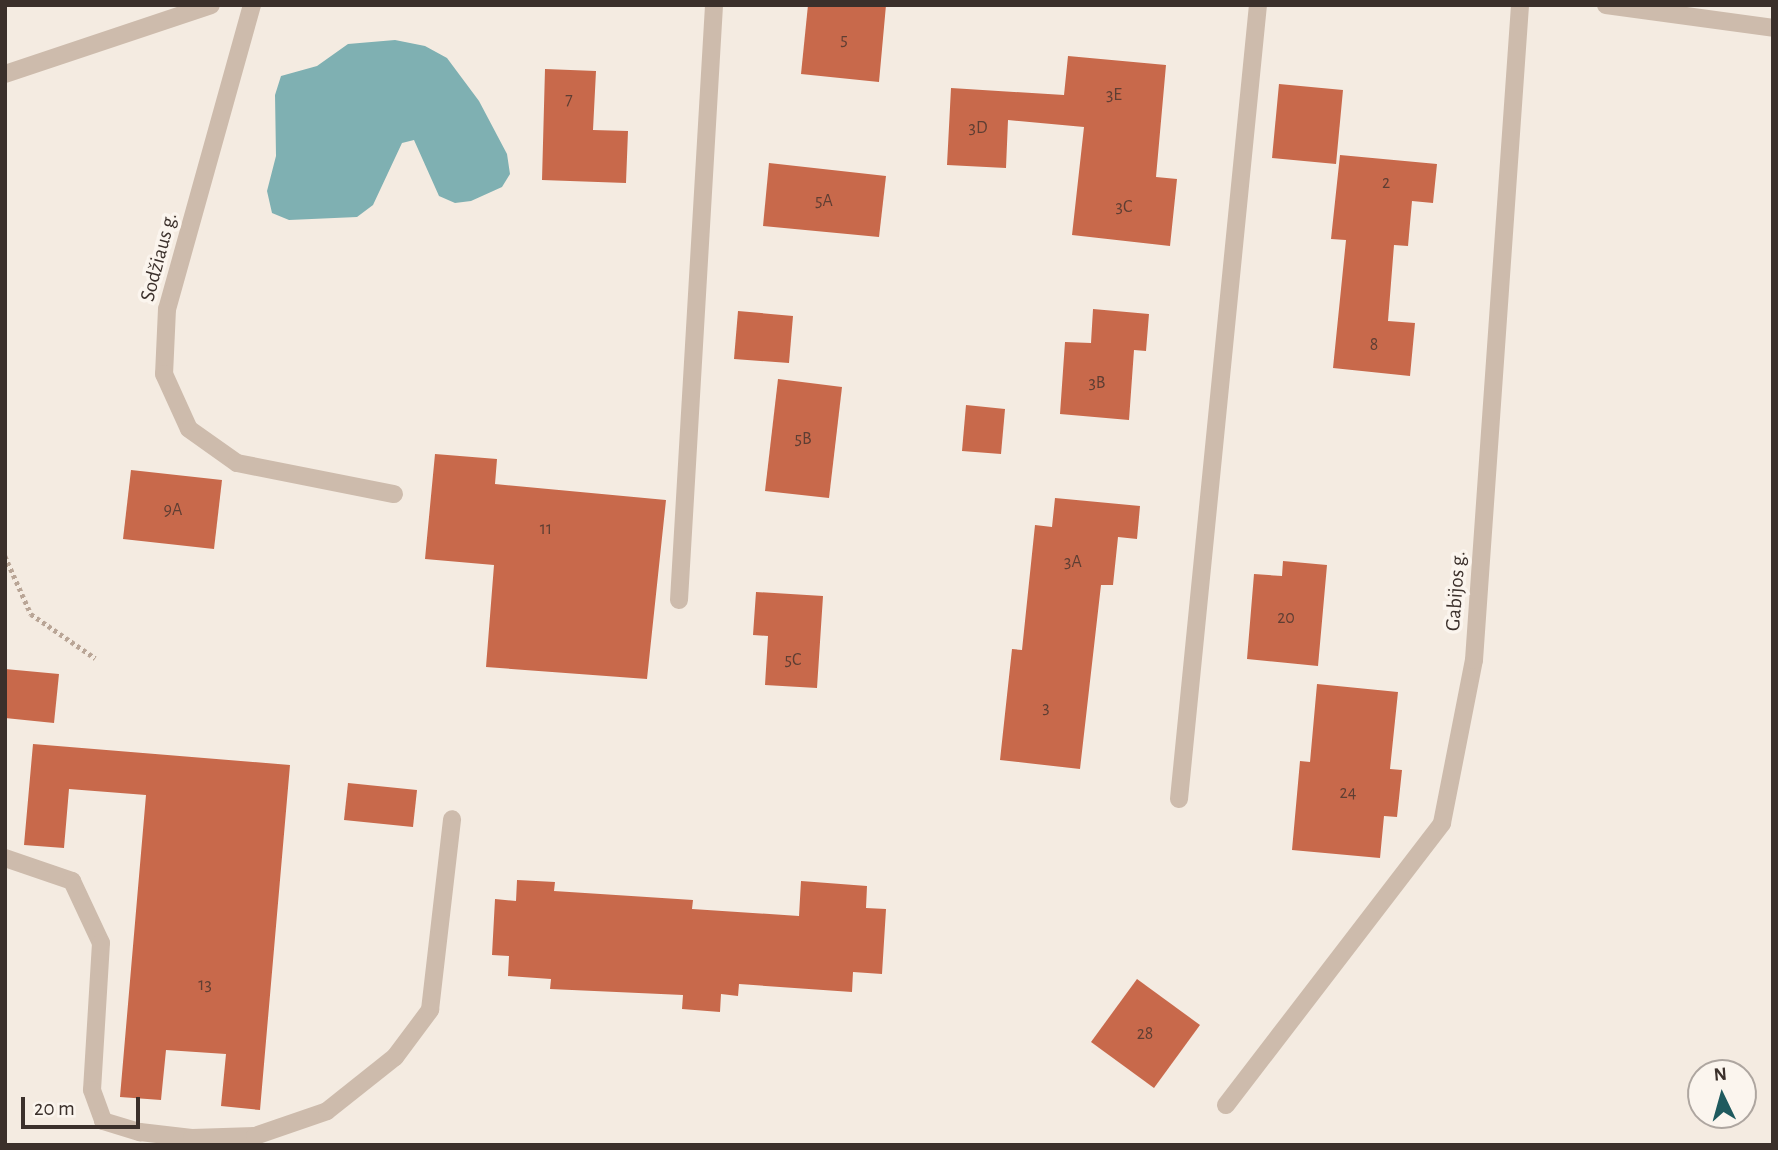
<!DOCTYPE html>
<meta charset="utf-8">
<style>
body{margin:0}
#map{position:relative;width:1778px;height:1150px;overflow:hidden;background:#f4ebe1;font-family:"Alegreya Sans",sans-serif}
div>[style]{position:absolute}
.water>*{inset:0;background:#7fb0b2}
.building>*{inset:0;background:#c8694b}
.path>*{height:4.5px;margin-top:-2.25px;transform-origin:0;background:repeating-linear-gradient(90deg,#b9a596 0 3.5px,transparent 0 7px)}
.street>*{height:18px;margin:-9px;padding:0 9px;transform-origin:9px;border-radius:9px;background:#cdbbac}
span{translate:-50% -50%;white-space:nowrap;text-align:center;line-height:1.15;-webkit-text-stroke:7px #fbf5ee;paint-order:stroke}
.number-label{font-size:18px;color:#5e3e33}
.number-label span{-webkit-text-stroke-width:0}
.street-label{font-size:21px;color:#3b302b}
.frame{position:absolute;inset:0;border:7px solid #3b302b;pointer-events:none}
.north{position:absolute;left:1687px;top:1059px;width:70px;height:70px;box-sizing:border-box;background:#fbf5ee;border:2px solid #aea6a0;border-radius:50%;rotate:355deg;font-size:19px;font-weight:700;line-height:28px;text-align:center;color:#3b302b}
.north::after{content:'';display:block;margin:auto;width:24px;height:32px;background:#1f5a5e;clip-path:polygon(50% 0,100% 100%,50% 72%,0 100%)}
.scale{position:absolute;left:21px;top:1097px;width:119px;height:32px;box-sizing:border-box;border:4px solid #3b302b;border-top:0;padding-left:9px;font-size:21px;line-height:24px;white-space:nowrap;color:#3b302b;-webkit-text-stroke:5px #fbf5ee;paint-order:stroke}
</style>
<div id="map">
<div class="water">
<i style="clip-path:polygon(395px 40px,425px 46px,447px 58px,479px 101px,507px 154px,510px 174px,502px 187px,471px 201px,455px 203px,439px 196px,414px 140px,402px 143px,373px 205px,357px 217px,289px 220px,272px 213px,267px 191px,276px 156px,275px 95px,281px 76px,317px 66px,348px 44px)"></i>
</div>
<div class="building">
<i style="clip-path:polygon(808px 5px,886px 5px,879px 82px,801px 74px)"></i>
<i style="clip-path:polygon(1068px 56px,1166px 65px,1156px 177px,1177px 179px,1170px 246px,1072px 235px,1084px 127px,1008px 120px,1006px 168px,947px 165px,951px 88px,1064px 95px)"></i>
<i style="clip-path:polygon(545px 69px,596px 71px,593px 130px,628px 131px,626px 183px,542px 180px)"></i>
<i style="clip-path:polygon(1279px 84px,1343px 90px,1336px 164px,1272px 158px)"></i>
<i style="clip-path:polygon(1340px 155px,1437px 164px,1433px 203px,1412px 201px,1408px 246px,1394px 245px,1388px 321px,1415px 323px,1410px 376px,1333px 368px,1346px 240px,1331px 239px)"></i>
<i style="clip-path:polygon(769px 163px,886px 176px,879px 237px,763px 226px)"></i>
<i style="clip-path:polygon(1093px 309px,1149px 314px,1146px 351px,1134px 350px,1129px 420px,1060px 414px,1065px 342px,1091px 343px)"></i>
<i style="clip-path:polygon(738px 311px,793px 316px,789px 363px,734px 359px)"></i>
<i style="clip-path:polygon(778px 379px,842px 387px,829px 498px,765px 491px)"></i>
<i style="clip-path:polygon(966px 405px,1005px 409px,1001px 454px,962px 451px)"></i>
<i style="clip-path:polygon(435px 454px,497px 459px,495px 484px,666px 500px,647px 679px,486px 667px,494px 565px,425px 559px)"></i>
<i style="clip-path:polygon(131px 470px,222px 480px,214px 549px,123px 539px)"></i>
<i style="clip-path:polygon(1055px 498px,1140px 506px,1137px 539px,1118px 537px,1113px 585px,1101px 585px,1080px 769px,1000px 760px,1012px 649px,1022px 650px,1035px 525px,1052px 527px)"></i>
<i style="clip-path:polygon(1283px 561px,1327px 565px,1318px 666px,1247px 659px,1254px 574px,1282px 576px)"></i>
<i style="clip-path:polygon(756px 592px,823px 596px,817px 688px,765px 685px,768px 636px,753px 635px)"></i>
<i style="clip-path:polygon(5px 669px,59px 674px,54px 723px,5px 718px)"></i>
<i style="clip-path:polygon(1317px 684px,1398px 692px,1390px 769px,1402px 770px,1397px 817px,1384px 816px,1380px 858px,1292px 850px,1300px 761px,1310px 762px)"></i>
<i style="clip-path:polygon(33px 744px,290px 765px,260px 1110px,221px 1106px,226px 1054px,166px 1050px,161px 1100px,120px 1097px,146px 795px,69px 789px,64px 848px,24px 845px)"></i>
<i style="clip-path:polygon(348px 783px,417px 790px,413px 827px,344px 820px)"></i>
<i style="clip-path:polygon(517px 880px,555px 882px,554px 891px,693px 900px,692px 909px,799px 916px,801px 881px,867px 886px,866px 908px,886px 909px,882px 974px,853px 972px,852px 992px,739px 984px,738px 996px,721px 994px,720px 1012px,682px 1009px,683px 995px,550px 989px,551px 979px,508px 976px,509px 956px,492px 955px,495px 899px,516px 901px)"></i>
<i style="clip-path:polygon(1137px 979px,1200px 1025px,1154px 1088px,1091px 1042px)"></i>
</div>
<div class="path">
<i style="left:5px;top:556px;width:64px;rotate:65.9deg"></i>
<i style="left:31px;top:614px;width:78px;rotate:34.5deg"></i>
</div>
<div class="street">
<i style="left:252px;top:5px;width:316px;rotate:105.6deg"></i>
<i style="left:167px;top:309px;width:65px;rotate:92.6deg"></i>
<i style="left:164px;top:374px;width:60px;rotate:65.6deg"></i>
<i style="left:189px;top:429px;width:59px;rotate:35.3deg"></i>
<i style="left:237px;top:463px;width:160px;rotate:11.2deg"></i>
<i style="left:1606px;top:5px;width:169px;rotate:7.8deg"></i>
<i style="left:5px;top:74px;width:217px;rotate:-18.5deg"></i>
<i style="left:679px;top:600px;width:596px;rotate:-86.63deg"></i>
<i style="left:1179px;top:799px;width:798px;rotate:-84.32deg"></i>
<i style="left:5px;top:858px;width:71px;rotate:18.9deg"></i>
<i style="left:72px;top:881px;width:68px;rotate:64.9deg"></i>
<i style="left:101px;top:943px;width:147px;rotate:93.5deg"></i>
<i style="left:92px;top:1090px;width:33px;rotate:70deg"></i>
<i style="left:103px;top:1121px;width:39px;rotate:17deg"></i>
<i style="left:140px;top:1132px;width:52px;rotate:6.6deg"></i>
<i style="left:192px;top:1138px;width:63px;rotate:-1.8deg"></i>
<i style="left:255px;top:1136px;width:76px;rotate:-19.1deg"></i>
<i style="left:327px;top:1111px;width:87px;rotate:-38.5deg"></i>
<i style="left:395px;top:1057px;width:59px;rotate:-53.3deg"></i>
<i style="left:430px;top:1010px;width:192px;rotate:-83.4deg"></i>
<i style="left:1226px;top:1105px;width:355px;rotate:-52.5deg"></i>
<i style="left:1442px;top:823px;width:166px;rotate:-78.9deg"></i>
<i style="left:1474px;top:660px;width:657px;rotate:-85.98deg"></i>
</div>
<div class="number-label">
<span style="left:844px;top:40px">5</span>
<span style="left:1114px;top:95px">3E</span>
<span style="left:569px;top:100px">7</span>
<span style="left:978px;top:128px">3D</span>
<span style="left:1386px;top:183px">2</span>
<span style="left:824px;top:201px">5A</span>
<span style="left:1124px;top:207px">3C</span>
<span style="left:1374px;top:345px">8</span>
<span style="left:1097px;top:383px">3B</span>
<span style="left:803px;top:439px">5B</span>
<span style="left:173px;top:510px">9A</span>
<span style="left:546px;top:529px">11</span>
<span style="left:1073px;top:562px">3A</span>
<span style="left:1286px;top:618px">20</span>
<span style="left:793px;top:660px">5C</span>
<span style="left:1046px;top:708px">3</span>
<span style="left:1348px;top:793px">24</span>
<span style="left:205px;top:985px">13</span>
<span style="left:1145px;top:1034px">28</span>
</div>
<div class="street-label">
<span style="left:159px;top:257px;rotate:-75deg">Sodžiaus g.</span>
<span style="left:1456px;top:591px;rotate:-86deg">Gabijos g.</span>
</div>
<div class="frame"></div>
<div class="north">N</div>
<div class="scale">20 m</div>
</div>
